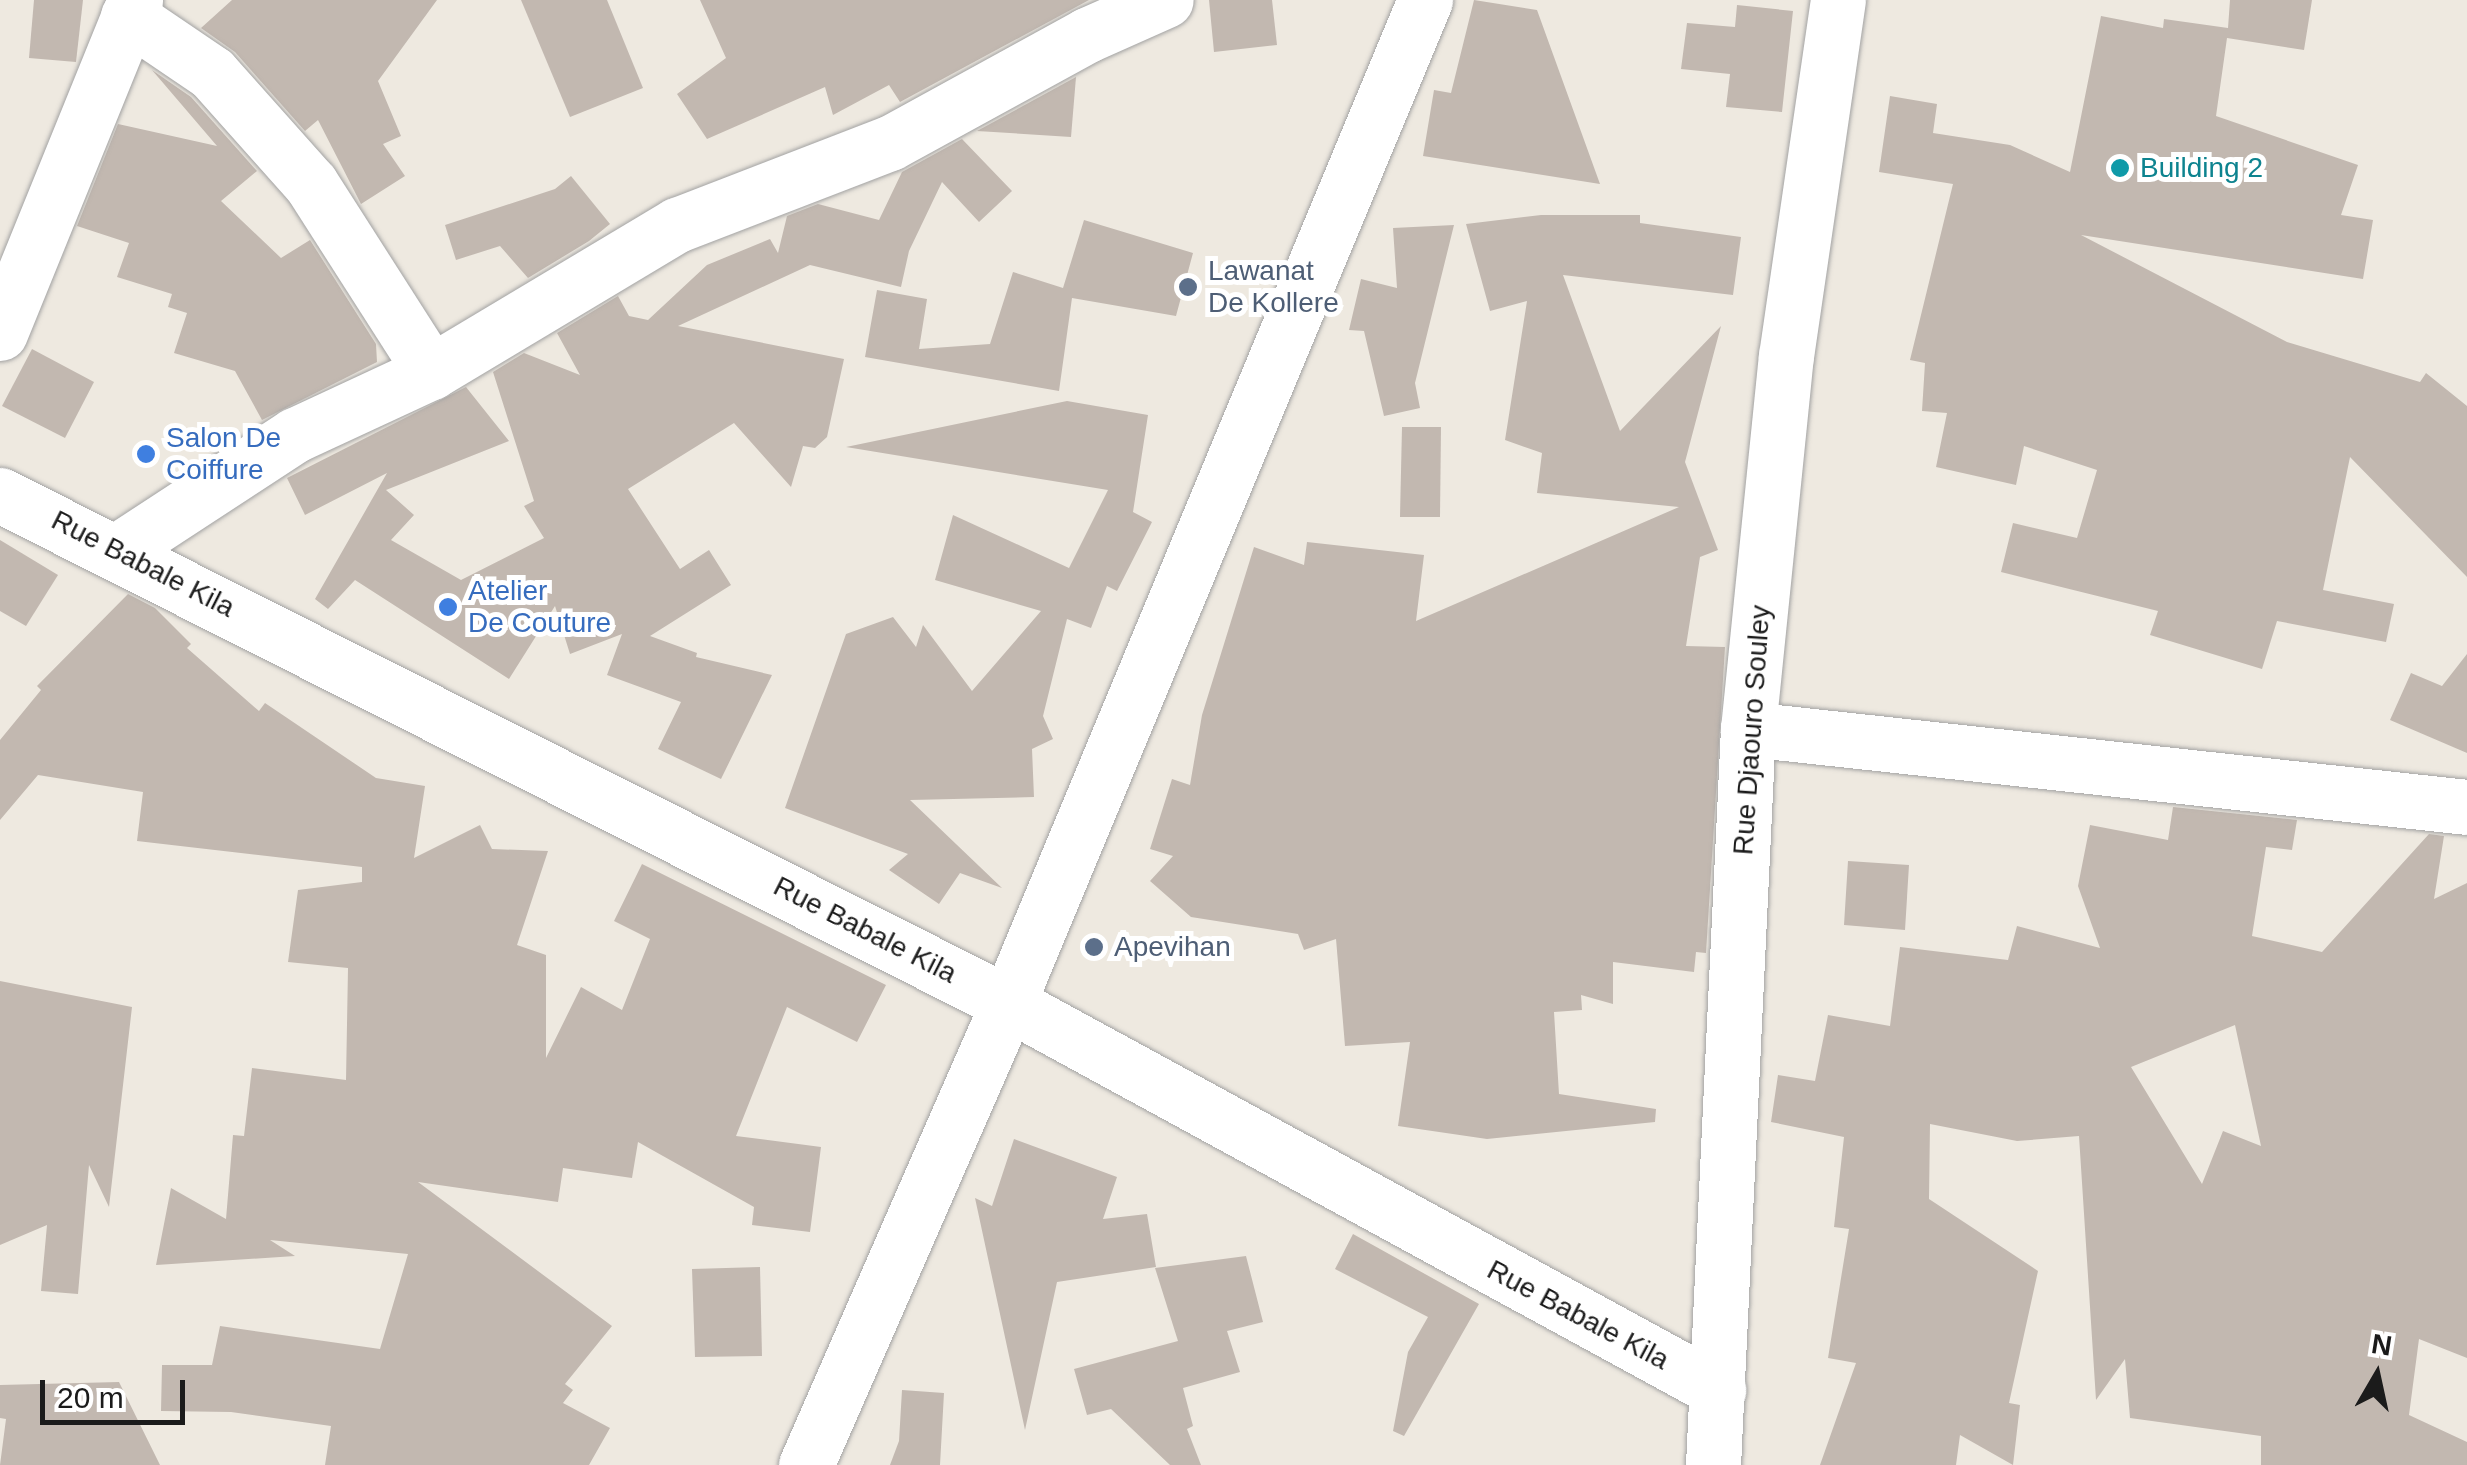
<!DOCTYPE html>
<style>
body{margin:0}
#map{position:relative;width:2467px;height:1465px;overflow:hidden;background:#eee9e0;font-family:Arial,sans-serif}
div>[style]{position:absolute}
.building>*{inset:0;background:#c2b8b0}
.roads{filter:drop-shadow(0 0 2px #a2a2a2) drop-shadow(0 0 2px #a2a2a2)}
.minor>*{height:55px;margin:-27.5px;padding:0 27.5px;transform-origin:27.5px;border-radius:27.5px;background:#fff}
.dots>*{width:28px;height:28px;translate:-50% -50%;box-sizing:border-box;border:5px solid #fff;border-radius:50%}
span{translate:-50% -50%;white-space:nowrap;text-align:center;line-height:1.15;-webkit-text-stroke:10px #fff;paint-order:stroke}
.culture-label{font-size:28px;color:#0d838f}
.left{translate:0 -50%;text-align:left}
.service-label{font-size:28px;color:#4e5e75}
.shop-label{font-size:28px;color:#366cbe}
.street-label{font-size:28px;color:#1b1b1b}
.north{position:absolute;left:2327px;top:1325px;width:100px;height:100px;-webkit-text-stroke:8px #fff;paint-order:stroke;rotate:9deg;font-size:28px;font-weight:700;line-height:40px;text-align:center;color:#1b1b1b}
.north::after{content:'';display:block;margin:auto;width:35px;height:45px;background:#1b1b1b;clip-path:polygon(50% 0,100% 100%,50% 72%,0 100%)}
.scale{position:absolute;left:40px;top:1380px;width:145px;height:45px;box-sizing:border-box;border:5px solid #1b1b1b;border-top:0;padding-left:12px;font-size:30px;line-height:35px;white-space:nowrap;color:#1b1b1b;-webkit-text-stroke:8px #fff;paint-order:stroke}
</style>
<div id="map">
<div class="building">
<i style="clip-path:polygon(34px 0,83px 0,76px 62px,29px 58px)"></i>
<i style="clip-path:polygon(232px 0,437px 0,378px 81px,401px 136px,383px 144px,405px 176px,361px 204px,318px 120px,305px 131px,235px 52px,201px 28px)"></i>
<i style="clip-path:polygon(521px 0,607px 0,643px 88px,570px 117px)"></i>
<i style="clip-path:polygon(700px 0,1089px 0,900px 102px,889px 85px,833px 115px,825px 87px,707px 139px,677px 94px,726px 58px)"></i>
<i style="clip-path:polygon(1209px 0,1272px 0,1277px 45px,1214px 52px)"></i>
<i style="clip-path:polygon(1474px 0,1537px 10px,1600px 184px,1423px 156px,1434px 90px,1451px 93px)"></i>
<i style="clip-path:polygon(2230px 0,2312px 0,2304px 50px,2227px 38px,2216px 116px,2358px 165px,2341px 215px,2373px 220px,2363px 279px,2081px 235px,2287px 342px,2420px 382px,2426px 373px,2467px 406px,2467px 577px,2350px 457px,2323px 590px,2394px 604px,2386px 642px,2277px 621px,2262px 669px,2150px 635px,2158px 611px,2001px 572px,2013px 523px,2077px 538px,2097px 470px,2024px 446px,2016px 485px,1936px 467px,1947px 413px,1922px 411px,1925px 363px,1910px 360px,1953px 184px,1879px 172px,1890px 96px,1937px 104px,1933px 133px,2010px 145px,2070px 172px,2101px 16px,2163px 28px,2164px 19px,2228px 28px)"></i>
<i style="clip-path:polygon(1737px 5px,1793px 11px,1782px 112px,1726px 107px,1730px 74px,1681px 69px,1687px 23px,1735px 27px)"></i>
<i style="clip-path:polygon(152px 70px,191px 97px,257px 171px,221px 201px,281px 258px,310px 240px,376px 344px,377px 362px,262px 420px,235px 371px,174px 353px,187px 313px,168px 307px,172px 294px,117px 277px,129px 243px,77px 226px,118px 124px,217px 146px)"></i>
<i style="clip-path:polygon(1076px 77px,1071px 137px,977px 131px)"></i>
<i style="clip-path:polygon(962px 139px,1012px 191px,979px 222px,942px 182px,909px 251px,901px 287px,810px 265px,678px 326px,844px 359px,827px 437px,815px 448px,803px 446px,791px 487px,734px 423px,628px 489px,680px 569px,709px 550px,731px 585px,650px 636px,697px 653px,696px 657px,772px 675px,721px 779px,658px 749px,681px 702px,607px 675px,622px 634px,570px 654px,555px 606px,509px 679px,355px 580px,328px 609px,315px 599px,387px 473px,305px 515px,287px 478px,466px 387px,509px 441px,386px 490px,414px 515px,391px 540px,461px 580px,544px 538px,524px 506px,534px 501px,493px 372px,524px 353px,580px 375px,557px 333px,618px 296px,629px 316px,648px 320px,707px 265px,770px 239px,778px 253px,787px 216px,818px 204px,879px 220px,902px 172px)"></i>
<i style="clip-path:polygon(571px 176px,610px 224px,589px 241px,528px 278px,500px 246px,456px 260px,445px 225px,555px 189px)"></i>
<i style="clip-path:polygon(1541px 215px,1640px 215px,1640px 223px,1741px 237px,1733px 295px,1563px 275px,1620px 431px,1721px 326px,1685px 462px,1718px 550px,1700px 557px,1686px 646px,1725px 647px,1706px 953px,1696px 952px,1694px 972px,1613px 962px,1613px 1004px,1581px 995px,1582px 1010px,1554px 1012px,1559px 1094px,1656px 1109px,1655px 1122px,1487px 1139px,1398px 1126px,1410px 1042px,1345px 1046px,1336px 939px,1304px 950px,1298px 934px,1191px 917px,1150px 881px,1173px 856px,1150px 849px,1172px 779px,1190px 785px,1202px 715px,1254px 547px,1304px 565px,1307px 542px,1424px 555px,1416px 621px,1679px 507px,1537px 493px,1542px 453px,1505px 440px,1527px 301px,1490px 311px,1466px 224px)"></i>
<i style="clip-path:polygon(1084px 220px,1193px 253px,1176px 316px,1072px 298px,1059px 391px,865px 357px,877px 290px,927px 299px,919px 349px,990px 344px,1013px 272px,1063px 288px)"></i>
<i style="clip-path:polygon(1454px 225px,1415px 383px,1420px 408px,1384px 416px,1364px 331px,1349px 330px,1361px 279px,1397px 288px,1393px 228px)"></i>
<i style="clip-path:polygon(32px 349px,94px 382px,65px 438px,2px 406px)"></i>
<i style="clip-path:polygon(1067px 401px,1148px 415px,1133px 512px,1152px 522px,1117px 591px,1107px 586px,1091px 628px,1067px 619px,1043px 716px,1053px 739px,1032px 749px,1034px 797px,910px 800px,1002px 888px,960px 873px,939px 904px,889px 870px,908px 854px,785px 808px,846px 634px,893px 617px,916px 647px,923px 625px,972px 691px,1041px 611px,935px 580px,953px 515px,1069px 568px,1108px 490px,846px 447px)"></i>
<i style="clip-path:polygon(1402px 427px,1441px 427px,1440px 517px,1400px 517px)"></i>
<i style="clip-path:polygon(0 540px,58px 575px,26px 626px,0 611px)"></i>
<i style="clip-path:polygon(128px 594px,155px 608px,191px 644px,187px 648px,259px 711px,265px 703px,376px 778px,425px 786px,414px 858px,480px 825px,492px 849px,548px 851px,517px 945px,546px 955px,546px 1058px,581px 987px,622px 1010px,650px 939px,614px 921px,642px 864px,886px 985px,857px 1042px,787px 1007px,736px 1136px,821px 1147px,810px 1232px,752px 1225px,754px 1207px,638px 1142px,632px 1178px,563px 1168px,558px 1202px,418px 1182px,612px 1326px,565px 1384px,573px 1390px,563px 1403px,610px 1428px,589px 1465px,325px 1465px,331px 1426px,231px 1412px,161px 1411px,162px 1365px,212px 1365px,220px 1326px,380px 1349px,408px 1254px,270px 1240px,295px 1256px,156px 1265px,171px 1188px,226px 1219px,233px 1135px,244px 1136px,252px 1068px,346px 1080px,348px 968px,288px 962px,298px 890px,362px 882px,362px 867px,137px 841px,143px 792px,38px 775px,0 820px,0 740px,41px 690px,37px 686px)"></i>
<i style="clip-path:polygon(2467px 654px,2467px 753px,2390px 720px,2411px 673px,2442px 686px)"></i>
<i style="clip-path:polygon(evenodd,2173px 807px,2297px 820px,2292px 850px,2266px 847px,2252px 936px,2322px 952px,2429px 834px,2444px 836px,2434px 899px,2467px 883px,2467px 1358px,2419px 1339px,2409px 1415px,2467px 1442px,2467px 1465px,2261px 1465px,2261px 1436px,2130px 1418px,2125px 1359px,2096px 1400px,2079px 1136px,2017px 1141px,1930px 1124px,1929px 1199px,2038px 1271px,2009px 1403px,2020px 1405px,2013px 1465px,1960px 1435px,1956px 1465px,1820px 1465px,1856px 1363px,1828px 1358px,1849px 1229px,1834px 1227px,1844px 1137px,1771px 1122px,1778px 1075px,1815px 1081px,1828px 1015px,1890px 1026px,1900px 947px,2008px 960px,2017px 926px,2100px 948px,2078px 886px,2090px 825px,2168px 840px,2173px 807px,2235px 1025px,2261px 1146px,2223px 1131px,2202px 1184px,2131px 1067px,2235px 1025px)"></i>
<i style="clip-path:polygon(1848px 861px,1909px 865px,1905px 930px,1844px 925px)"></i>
<i style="clip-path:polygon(0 981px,132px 1007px,109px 1207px,89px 1165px,78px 1294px,41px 1291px,47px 1225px,0 1245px)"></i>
<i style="clip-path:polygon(1014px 1139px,1117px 1177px,1103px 1219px,1147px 1214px,1156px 1267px,1057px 1282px,1025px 1430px,975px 1198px,992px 1206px)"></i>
<i style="clip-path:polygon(1353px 1234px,1479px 1304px,1404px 1436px,1393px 1431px,1408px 1352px,1428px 1317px,1335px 1269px)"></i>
<i style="clip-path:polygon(1246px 1256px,1263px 1322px,1227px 1331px,1240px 1372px,1183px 1388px,1193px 1426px,1187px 1429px,1201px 1465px,1170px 1465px,1111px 1409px,1087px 1415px,1074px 1369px,1178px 1341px,1155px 1268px)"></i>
<i style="clip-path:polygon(760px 1267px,762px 1356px,695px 1357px,692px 1269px)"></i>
<i style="clip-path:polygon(119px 1382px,160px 1465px,0 1465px,6px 1419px,0 1418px,0 1385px)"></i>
<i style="clip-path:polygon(902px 1390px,944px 1393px,940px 1465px,890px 1465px,899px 1441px)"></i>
</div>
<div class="roads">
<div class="minor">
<i style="left:128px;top:16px;width:102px;rotate:34.2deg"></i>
<i style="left:212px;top:73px;width:149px;rotate:48.3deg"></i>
<i style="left:311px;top:184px;width:223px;rotate:57.4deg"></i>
<i style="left:0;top:333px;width:359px;rotate:-67.9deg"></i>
<i style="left:0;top:495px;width:1129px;rotate:26.75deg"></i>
<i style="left:1008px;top:1003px;width:809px;rotate:28.59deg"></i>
<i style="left:119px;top:550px;width:210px;rotate:-33.2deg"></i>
<i style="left:295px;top:435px;width:150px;rotate:-24.9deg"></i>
<i style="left:431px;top:372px;width:287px;rotate:-30.9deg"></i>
<i style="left:677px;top:225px;width:228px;rotate:-21.1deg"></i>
<i style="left:890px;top:143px;width:225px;rotate:-28.7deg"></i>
<i style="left:1087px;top:35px;width:86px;rotate:-23.9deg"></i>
<i style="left:1748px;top:729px;width:723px;rotate:6.19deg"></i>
<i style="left:806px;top:1465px;width:504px;rotate:-66.38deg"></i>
<i style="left:1008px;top:1003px;width:1086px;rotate:-67.42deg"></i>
<i style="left:1713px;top:1465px;width:737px;rotate:-87.28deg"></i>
<i style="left:1748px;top:729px;width:375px;rotate:-84.2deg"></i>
<i style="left:1786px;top:356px;width:360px;rotate:-81.7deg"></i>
</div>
</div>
<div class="dots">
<i style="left:2120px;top:168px;background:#0f9aa8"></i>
<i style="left:1188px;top:287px;background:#5c6f8a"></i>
<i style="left:146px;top:454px;background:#3f7fe0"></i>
<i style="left:448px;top:607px;background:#3f7fe0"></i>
<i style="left:1094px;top:947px;background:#5c6f8a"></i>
</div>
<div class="culture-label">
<span class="left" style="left:2140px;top:168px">Building 2</span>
</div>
<div class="service-label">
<span class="left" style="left:1208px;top:287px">Lawanat<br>De Kollere</span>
<span class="left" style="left:1114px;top:947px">Apevihan</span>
</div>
<div class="shop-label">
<span class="left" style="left:166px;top:454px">Salon De<br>Coiffure</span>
<span class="left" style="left:468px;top:607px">Atelier<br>De Couture</span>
</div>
<div class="street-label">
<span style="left:143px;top:564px;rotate:27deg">Rue Babale Kila</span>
<span style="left:1752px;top:730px;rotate:-86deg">Rue Djaouro Souley</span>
<span style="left:865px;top:930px;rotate:27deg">Rue Babale Kila</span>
<span style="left:1578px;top:1315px;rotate:28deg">Rue Babale Kila</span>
</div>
<div class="north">N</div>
<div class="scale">20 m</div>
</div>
